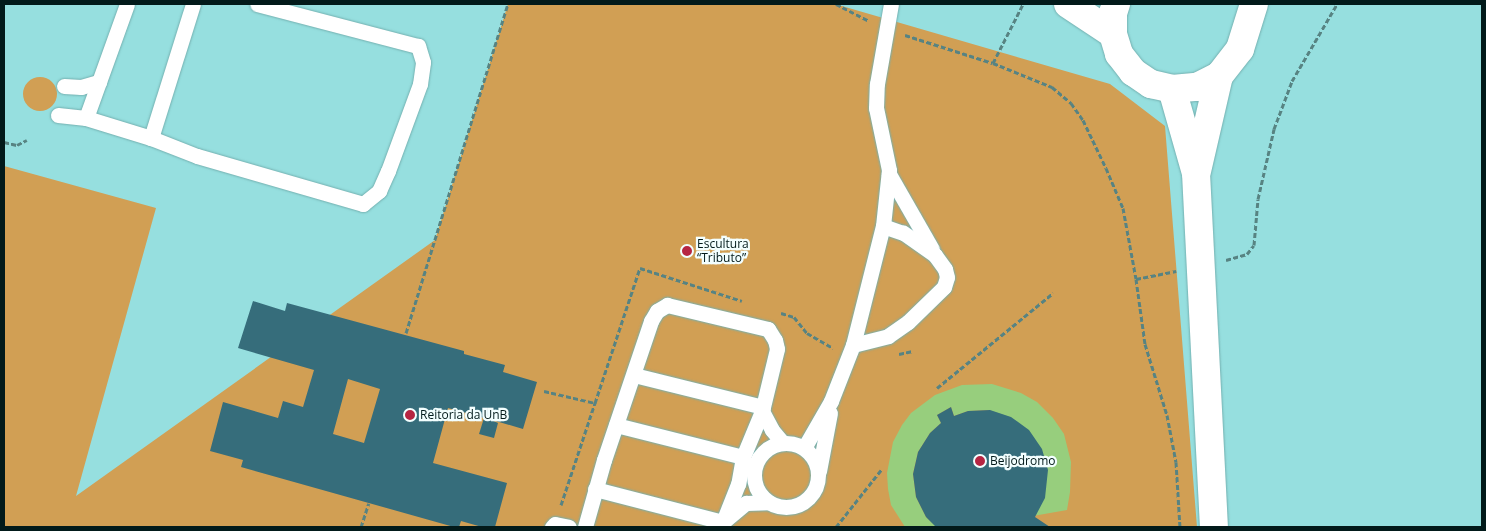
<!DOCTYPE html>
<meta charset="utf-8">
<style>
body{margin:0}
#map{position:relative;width:1486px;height:531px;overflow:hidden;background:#abe9e8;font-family:"Open Sans",sans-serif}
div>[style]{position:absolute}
.built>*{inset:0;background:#96dfdf}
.green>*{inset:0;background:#d19f54}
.round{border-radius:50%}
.water>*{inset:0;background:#97ce7d}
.building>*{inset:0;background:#366d7b}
.path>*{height:3px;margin-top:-1.5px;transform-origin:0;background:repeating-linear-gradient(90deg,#578382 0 5px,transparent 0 7.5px)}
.roads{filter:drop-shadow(0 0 1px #74b0b0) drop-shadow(0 0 1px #74b0b0)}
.service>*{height:15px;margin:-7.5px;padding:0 7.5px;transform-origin:7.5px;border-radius:7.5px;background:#fff}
.service>.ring{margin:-7.5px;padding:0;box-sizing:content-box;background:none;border:15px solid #fff;border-radius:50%}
.tertiary>*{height:28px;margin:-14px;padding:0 14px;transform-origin:14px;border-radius:14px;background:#fff}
.dots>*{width:14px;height:14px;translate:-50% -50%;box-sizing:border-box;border:2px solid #f3ffff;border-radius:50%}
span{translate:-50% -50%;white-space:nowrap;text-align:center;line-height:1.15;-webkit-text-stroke:4.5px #f3ffff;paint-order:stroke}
.poi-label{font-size:12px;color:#021a1a}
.left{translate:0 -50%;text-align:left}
.frame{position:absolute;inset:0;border:5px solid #021a1a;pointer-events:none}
</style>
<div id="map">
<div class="built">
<i style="clip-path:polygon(4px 4px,1482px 4px,1482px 527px,4px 527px)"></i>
</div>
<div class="green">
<i style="clip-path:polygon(508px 4px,835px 4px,1110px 84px,1165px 126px,1197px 527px,4px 527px,4px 166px,156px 208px,76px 496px,435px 240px)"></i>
<i class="round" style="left:23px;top:77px;width:34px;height:34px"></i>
</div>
<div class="water">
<i style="clip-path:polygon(992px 384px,1021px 393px,1037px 402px,1053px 418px,1064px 434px,1071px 462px,1070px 492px,1067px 510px,1033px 516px,990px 410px,968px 411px,954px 416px,951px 407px,937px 415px,941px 423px,930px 433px,918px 452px,913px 474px,916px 497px,926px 517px,937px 527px,905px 527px,891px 505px,888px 489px,887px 473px,893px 442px,902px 425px,911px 413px,935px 395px,962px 385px)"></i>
</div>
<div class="building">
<i style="clip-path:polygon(evenodd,253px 301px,285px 311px,287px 303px,464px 351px,464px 354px,505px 365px,503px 372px,537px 382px,523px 429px,489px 419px,498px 423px,494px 438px,479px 434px,484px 418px,448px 408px,433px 463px,507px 483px,495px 527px,482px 527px,461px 521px,459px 527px,454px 527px,241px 467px,243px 460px,210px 451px,223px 402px,278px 418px,283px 401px,303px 407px,314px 370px,238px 348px,253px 301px,348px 379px,380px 389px,364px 443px,333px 434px,348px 379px)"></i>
<i style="clip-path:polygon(951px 407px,954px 416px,968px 411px,990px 410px,1011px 417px,1029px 430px,1042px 449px,1048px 470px,1045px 498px,1035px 517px,1050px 527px,936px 527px,926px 517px,916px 497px,913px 474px,918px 452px,930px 433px,941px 423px,937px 415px)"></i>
</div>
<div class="path">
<i style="left:836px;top:4px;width:37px;rotate:27deg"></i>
<i style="left:905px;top:35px;width:92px;rotate:17.7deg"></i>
<i style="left:993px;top:63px;width:64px;rotate:22.1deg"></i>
<i style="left:1052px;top:87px;width:25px;rotate:40deg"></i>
<i style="left:1071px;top:103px;width:21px;rotate:55deg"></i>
<i style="left:1083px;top:120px;width:53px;rotate:64.4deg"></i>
<i style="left:1106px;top:168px;width:43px;rotate:67deg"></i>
<i style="left:1123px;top:208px;width:72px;rotate:79.6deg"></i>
<i style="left:1136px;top:279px;width:41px;rotate:-11.3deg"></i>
<i style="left:993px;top:63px;width:66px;rotate:-63deg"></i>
<i style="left:4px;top:142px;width:13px;rotate:13deg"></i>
<i style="left:17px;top:145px;width:11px;rotate:-27deg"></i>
<i style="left:1226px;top:260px;width:22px;rotate:-16deg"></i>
<i style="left:1247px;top:254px;width:11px;rotate:-52deg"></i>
<i style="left:1254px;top:245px;width:46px;rotate:-85deg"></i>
<i style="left:1258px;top:199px;width:72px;rotate:-77.1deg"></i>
<i style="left:1274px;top:129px;width:51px;rotate:-69.4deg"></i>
<i style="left:1292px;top:81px;width:89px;rotate:-59.7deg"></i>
<i style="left:1136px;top:279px;width:66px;rotate:82.1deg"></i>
<i style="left:1145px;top:344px;width:74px;rotate:72.8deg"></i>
<i style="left:1167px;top:415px;width:48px;rotate:79.2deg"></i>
<i style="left:1176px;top:462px;width:65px;rotate:86.5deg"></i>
<i style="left:781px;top:313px;width:14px;rotate:17deg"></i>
<i style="left:794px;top:317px;width:21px;rotate:51deg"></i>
<i style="left:807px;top:333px;width:30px;rotate:30deg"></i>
<i style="left:406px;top:333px;width:344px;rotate:-72.8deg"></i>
<i style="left:899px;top:354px;width:14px;rotate:-12deg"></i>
<i style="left:937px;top:388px;width:150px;rotate:-39.3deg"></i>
<i style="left:544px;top:391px;width:52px;rotate:13.2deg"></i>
<i style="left:595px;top:403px;width:142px;rotate:-71.6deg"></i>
<i style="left:640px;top:268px;width:107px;rotate:17.9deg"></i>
<i style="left:561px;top:505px;width:108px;rotate:-71.6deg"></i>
<i style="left:361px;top:527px;width:25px;rotate:-72deg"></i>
<i style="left:836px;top:527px;width:73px;rotate:-51.7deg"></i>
</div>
<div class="roads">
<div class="service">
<i style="left:64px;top:86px;width:17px;rotate:3deg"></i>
<i style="left:81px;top:87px;width:19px;rotate:-16deg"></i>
<i style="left:58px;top:115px;width:28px;rotate:6deg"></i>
<i style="left:86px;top:118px;width:68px;rotate:17.1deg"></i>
<i style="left:151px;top:138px;width:49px;rotate:21.4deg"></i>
<i style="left:197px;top:156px;width:173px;rotate:16.1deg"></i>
<i style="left:363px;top:204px;width:21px;rotate:-39deg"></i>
<i style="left:379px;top:191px;width:22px;rotate:-66deg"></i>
<i style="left:388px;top:171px;width:93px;rotate:-69.8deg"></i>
<i style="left:420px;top:84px;width:22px;rotate:-82deg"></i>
<i style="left:423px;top:62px;width:17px;rotate:-107deg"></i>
<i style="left:418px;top:46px;width:166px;rotate:-165.4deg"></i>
<i style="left:86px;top:118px;width:121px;rotate:-70.2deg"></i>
<i style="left:151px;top:138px;width:140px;rotate:-72.6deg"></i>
<i style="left:889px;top:174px;width:86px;rotate:60.2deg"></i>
<i style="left:853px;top:345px;width:36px;rotate:-14deg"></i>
<i style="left:888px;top:336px;width:24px;rotate:-35deg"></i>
<i style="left:908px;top:322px;width:50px;rotate:-44.2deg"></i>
<i style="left:944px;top:287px;width:10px;rotate:-73deg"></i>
<i style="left:947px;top:277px;width:8px;rotate:-104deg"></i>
<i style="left:945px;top:269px;width:17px;rotate:-126deg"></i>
<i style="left:935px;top:255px;width:39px;rotate:-145deg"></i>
<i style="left:903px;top:233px;width:21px;rotate:-161deg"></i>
<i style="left:634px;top:375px;width:133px;rotate:13.9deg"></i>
<i style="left:762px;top:411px;width:21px;rotate:62deg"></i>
<i style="left:772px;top:430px;width:17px;rotate:50deg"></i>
<i style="left:616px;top:425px;width:131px;rotate:14.1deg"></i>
<i class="ring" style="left:754px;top:443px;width:49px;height:49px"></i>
<i style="left:804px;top:448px;width:54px;rotate:-60.1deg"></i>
<i style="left:831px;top:401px;width:60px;rotate:-68.6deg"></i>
<i style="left:853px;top:345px;width:123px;rotate:-75.9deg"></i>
<i style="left:883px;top:226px;width:56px;rotate:-83.9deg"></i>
<i style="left:889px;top:170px;width:63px;rotate:-101.8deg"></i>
<i style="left:876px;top:108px;width:24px;rotate:-88deg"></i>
<i style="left:877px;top:84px;width:81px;rotate:-80.1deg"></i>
<i style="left:819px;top:471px;width:59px;rotate:-79.3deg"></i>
<i style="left:595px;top:489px;width:132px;rotate:14.5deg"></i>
<i style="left:723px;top:522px;width:30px;rotate:-40deg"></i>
<i style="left:746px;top:503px;width:23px;rotate:-2deg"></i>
<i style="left:552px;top:527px;width:4px;rotate:-45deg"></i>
<i style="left:555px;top:524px;width:14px;rotate:12deg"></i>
<i style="left:585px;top:527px;width:70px;rotate:-74.2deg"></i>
<i style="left:604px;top:460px;width:147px;rotate:-71.3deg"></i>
<i style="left:651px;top:321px;width:12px;rotate:-59deg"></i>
<i style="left:657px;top:311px;width:12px;rotate:-31deg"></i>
<i style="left:667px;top:305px;width:104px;rotate:13.4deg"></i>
<i style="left:768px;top:329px;width:13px;rotate:58deg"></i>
<i style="left:775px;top:340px;width:9px;rotate:77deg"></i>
<i style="left:777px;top:349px;width:64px;rotate:103.6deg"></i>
<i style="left:762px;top:411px;width:50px;rotate:112.4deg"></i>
<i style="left:743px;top:457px;width:27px;rotate:100deg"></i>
<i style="left:738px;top:484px;width:46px;rotate:111.6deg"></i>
</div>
<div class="tertiary">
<i style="left:1068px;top:4px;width:54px;rotate:33.7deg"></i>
<i style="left:1116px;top:4px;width:9px;rotate:108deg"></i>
<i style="left:1113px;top:13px;width:21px;rotate:90deg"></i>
<i style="left:1113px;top:34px;width:21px;rotate:73deg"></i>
<i style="left:1119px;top:54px;width:23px;rotate:52deg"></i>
<i style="left:1133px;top:72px;width:22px;rotate:34deg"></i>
<i style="left:1151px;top:84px;width:22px;rotate:13deg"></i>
<i style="left:1172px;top:89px;width:25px;rotate:-5deg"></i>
<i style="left:1197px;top:87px;width:25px;rotate:-27deg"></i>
<i style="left:1172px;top:89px;width:87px;rotate:74.1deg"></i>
<i style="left:1196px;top:173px;width:354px;rotate:87.1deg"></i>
<i style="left:1197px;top:171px;width:98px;rotate:-77deg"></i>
<i style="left:1219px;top:76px;width:34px;rotate:-52deg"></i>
<i style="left:1240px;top:49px;width:47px;rotate:-72.7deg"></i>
</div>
</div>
<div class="dots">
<i style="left:687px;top:251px;background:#b62542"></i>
<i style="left:410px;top:415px;background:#b62542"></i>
<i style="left:980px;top:461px;background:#b62542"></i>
</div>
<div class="poi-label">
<span class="left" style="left:697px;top:251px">Escultura<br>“Tributo”</span>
<span class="left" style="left:420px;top:415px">Reitoria da UnB</span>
<span class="left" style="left:990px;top:461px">Beijodromo</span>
</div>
<div class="frame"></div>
</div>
